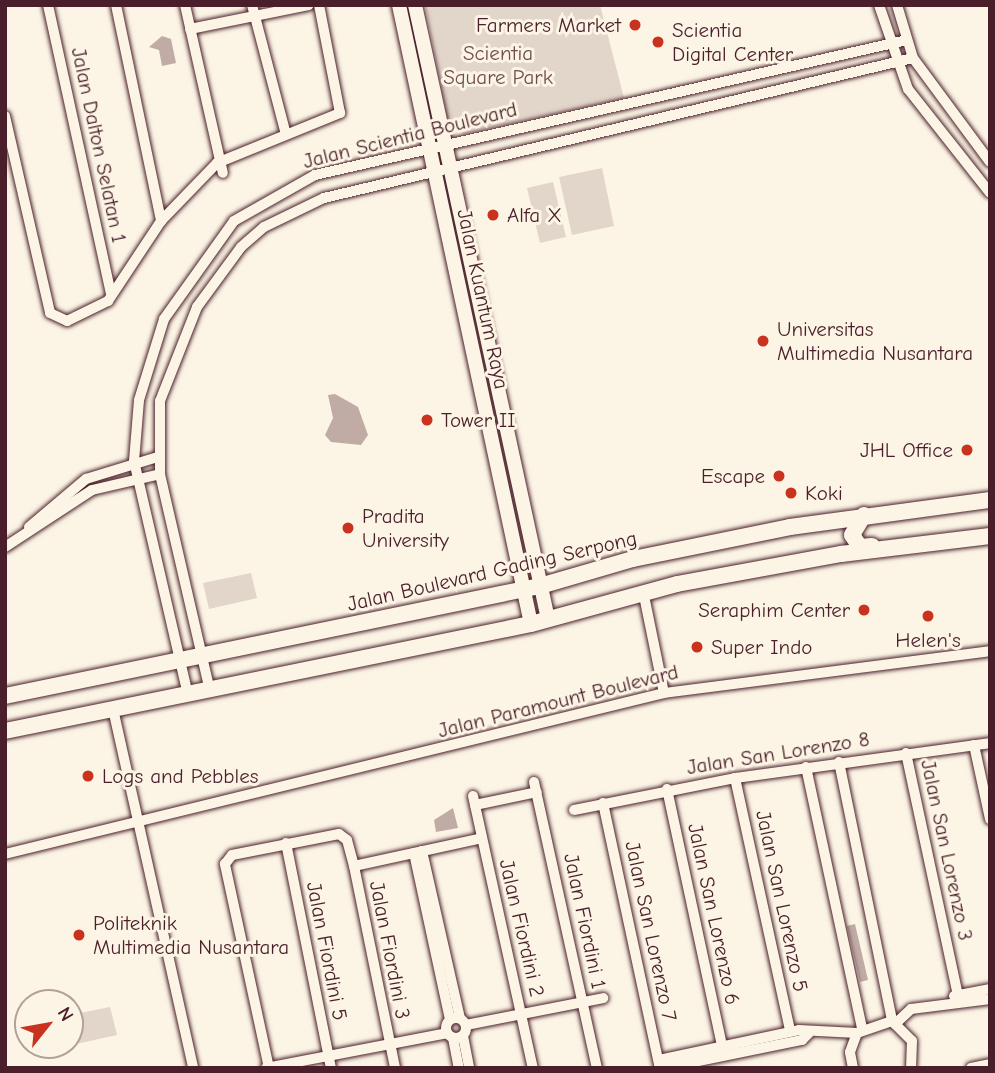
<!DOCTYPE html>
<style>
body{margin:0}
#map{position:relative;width:995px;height:1073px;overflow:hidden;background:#fcf5e5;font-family:"Comic Neue",sans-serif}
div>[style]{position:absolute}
.green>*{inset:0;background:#e2d5ca}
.water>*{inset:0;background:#c0aca5}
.roads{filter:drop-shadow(0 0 2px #4a1f2b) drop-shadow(0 0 2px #4a1f2b)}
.minor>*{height:10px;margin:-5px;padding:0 5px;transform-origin:5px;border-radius:5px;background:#fcf5e5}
.minor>.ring{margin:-5px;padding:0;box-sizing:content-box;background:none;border:10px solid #fcf5e5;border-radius:50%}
.tertiary>*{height:14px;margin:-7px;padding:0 7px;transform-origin:7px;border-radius:7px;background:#fcf5e5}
.secondary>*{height:16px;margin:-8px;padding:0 8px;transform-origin:8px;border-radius:8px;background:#fcf5e5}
.dots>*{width:19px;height:19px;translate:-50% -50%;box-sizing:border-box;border:4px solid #fcf5e5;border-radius:50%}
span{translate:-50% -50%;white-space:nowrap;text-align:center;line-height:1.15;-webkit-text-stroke:6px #fcf5e5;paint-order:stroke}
.poi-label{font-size:21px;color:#4a1f2b}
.right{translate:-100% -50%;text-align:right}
.left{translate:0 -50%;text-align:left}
.park-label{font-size:21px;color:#704c53}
.street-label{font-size:21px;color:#4a1f2b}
.frame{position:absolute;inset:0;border:7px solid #4a1f2b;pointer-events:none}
.north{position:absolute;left:14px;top:989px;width:70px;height:70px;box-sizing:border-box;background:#fcf5e5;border:2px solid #b59f9b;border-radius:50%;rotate:59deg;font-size:19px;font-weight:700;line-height:28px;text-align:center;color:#4a1f2b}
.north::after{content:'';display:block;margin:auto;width:24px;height:32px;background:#c8321e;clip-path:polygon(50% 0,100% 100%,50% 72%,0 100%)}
</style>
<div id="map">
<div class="green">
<i style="clip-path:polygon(425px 5px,600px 5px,624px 98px,464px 134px,449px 126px)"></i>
<i style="clip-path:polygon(602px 168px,614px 226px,572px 235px,559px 177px)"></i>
<i style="clip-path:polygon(553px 182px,566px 237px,540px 243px,527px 188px)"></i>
<i style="clip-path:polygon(251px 573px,257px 598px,209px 609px,203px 583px)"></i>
<i style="clip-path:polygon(110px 1007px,117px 1035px,67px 1046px,70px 1015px)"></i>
</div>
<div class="water">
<i style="clip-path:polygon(162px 36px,171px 39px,176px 63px,162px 66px,159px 50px,149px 47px)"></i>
<i style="clip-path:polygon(335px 394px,358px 407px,368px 435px,361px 445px,331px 442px,325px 435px,333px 418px,328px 395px)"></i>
<i style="clip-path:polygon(453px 808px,458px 828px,436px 832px,434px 820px)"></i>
<i style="clip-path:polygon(855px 924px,868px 980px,860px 982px,847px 926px)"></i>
</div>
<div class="roads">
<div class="minor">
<i style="left:48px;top:5px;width:295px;rotate:77.7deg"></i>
<i style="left:116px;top:5px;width:221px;rotate:78.2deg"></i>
<i style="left:185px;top:5px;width:172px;rotate:77.3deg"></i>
<i style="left:252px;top:5px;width:130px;rotate:75.3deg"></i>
<i style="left:879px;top:5px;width:89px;rotate:71deg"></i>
<i style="left:908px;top:89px;width:132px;rotate:51.7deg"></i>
<i style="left:897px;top:5px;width:55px;rotate:73.2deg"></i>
<i style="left:913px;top:58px;width:129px;rotate:53.5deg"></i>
<i style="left:190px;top:29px;width:121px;rotate:-11.4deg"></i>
<i style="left:5px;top:116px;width:202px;rotate:77.1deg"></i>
<i style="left:50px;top:313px;width:19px;rotate:25deg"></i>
<i style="left:67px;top:321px;width:46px;rotate:-26deg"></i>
<i style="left:108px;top:301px;width:96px;rotate:-56.5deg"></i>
<i style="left:161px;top:221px;width:81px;rotate:-46deg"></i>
<i style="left:217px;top:163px;width:133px;rotate:-22.1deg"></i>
<i style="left:340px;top:113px;width:110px;rotate:-101deg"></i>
<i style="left:29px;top:527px;width:75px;rotate:-40.1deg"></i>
<i style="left:86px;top:479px;width:75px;rotate:-17deg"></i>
<i style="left:5px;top:547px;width:104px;rotate:-33.2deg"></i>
<i style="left:92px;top:490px;width:70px;rotate:-13.2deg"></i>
<i style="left:643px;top:591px;width:104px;rotate:78.4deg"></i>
<i style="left:210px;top:691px;width:223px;rotate:-103deg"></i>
<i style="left:160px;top:474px;width:73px;rotate:-90deg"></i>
<i style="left:160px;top:401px;width:101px;rotate:-68.5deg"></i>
<i style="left:197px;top:307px;width:74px;rotate:-53.7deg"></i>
<i style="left:241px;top:247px;width:30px;rotate:-41deg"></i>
<i style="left:264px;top:227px;width:67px;rotate:-25.8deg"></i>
<i style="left:324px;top:198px;width:605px;rotate:-13.37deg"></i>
<i style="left:188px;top:695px;width:240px;rotate:-103deg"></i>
<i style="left:134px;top:461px;width:61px;rotate:-85.3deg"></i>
<i style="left:139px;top:400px;width:85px;rotate:-72.8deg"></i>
<i style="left:164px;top:319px;width:120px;rotate:-54.5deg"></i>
<i style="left:234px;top:221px;width:93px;rotate:-29.6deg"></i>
<i style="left:315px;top:175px;width:607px;rotate:-12.85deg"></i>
<i style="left:113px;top:709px;width:368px;rotate:77.4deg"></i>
<i style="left:974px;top:745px;width:76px;rotate:77.8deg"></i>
<i style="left:906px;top:753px;width:248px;rotate:77.9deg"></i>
<i style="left:839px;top:762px;width:264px;rotate:78.4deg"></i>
<i style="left:806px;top:767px;width:267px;rotate:77.9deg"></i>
<i style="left:735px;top:778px;width:259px;rotate:77.7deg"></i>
<i style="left:534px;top:782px;width:293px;rotate:77.6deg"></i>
<i style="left:667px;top:789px;width:263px;rotate:77.9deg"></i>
<i style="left:473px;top:796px;width:279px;rotate:77.6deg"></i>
<i style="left:603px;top:803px;width:271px;rotate:77.9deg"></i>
<i style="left:475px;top:805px;width:63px;rotate:-11.8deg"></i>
<i style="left:574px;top:810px;width:164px;rotate:-11.2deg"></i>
<i style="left:735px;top:778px;width:257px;rotate:-7.8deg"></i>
<i style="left:286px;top:843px;width:229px;rotate:78.7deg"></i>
<i style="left:422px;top:851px;width:171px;rotate:77.2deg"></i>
<i style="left:414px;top:853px;width:170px;rotate:77.8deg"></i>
<i style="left:5px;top:854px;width:678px;rotate:-13.73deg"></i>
<i style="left:664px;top:693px;width:329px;rotate:-7.3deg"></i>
<i style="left:354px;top:866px;width:131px;rotate:-12.3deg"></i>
<i style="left:954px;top:996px;width:37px;rotate:-11deg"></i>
<i class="ring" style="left:446px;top:1018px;width:10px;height:10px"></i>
<i style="left:895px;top:1024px;width:22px;rotate:-43deg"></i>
<i style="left:911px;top:1009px;width:80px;rotate:-7.2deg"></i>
<i style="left:466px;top:1025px;width:140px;rotate:-11.1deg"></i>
<i style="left:463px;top:1036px;width:33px;rotate:79deg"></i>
<i style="left:453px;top:1038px;width:31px;rotate:79deg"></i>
<i style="left:659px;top:1060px;width:143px;rotate:-12.1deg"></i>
<i style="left:799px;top:1030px;width:58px;rotate:3deg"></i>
<i style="left:266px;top:1068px;width:184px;rotate:-10.9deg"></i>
<i style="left:269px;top:1068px;width:209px;rotate:-102.2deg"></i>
<i style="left:225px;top:864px;width:11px;rotate:-52deg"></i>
<i style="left:232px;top:855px;width:109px;rotate:-11.1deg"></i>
<i style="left:339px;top:834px;width:10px;rotate:37deg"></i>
<i style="left:347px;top:840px;width:27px;rotate:75deg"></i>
<i style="left:354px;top:866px;width:206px;rotate:78.5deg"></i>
<i style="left:664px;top:1068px;width:141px;rotate:-11.5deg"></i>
<i style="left:802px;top:1040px;width:10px;rotate:-45deg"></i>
<i style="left:853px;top:1068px;width:16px;rotate:-101deg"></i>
<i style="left:850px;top:1052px;width:20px;rotate:-70deg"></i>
<i style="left:857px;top:1033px;width:37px;rotate:-19deg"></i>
<i style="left:892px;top:1021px;width:28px;rotate:45deg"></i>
<i style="left:912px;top:1041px;width:27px;rotate:92deg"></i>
<i style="left:971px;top:1068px;width:19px;rotate:-12deg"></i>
</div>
<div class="tertiary">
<i style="left:399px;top:5px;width:633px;rotate:77.96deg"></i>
<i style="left:415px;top:5px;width:628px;rotate:77.78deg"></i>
</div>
<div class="secondary">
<i style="left:864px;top:515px;width:23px;rotate:121deg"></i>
<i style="left:852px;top:535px;width:14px;rotate:56deg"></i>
<i style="left:860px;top:547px;width:12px;rotate:-5deg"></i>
<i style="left:5px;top:696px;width:546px;rotate:-11.62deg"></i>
<i style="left:540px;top:586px;width:97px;rotate:-16.2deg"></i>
<i style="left:633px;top:559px;width:160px;rotate:-11.5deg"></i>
<i style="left:790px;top:527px;width:202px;rotate:-7.7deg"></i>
<i style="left:5px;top:731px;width:537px;rotate:-11.5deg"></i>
<i style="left:531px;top:624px;width:151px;rotate:-15.3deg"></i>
<i style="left:677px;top:584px;width:167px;rotate:-10.4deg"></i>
<i style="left:841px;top:554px;width:150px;rotate:-6.9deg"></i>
</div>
</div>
<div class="dots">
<i style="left:635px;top:25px;background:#c8321e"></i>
<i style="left:658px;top:42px;background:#c8321e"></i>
<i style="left:493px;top:215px;background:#c8321e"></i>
<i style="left:763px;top:341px;background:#c8321e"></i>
<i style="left:427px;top:420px;background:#c8321e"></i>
<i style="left:967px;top:450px;background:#c8321e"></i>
<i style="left:779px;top:476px;background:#c8321e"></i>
<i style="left:791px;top:493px;background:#c8321e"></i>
<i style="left:348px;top:528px;background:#c8321e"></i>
<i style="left:864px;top:610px;background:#c8321e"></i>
<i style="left:928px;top:616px;background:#c8321e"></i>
<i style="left:697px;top:647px;background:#c8321e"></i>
<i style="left:88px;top:776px;background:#c8321e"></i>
<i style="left:79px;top:935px;background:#c8321e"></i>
</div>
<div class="poi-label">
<span class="right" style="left:621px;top:25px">Farmers Market</span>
<span class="left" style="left:672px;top:42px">Scientia<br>Digital Center</span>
<span class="left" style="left:507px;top:215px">Alfa X</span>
<span class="left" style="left:777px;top:341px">Universitas<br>Multimedia Nusantara</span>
<span class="left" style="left:441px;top:420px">Tower II</span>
<span class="right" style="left:953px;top:450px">JHL Office</span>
<span class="right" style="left:765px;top:476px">Escape</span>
<span class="left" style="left:805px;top:493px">Koki</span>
<span class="left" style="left:362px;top:528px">Pradita<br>University</span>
<span class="right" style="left:850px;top:610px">Seraphim Center</span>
<span style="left:928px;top:640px">Helen's</span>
<span class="left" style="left:711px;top:647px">Super Indo</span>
<span class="left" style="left:102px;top:776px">Logs and Pebbles</span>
<span class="left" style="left:93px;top:935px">Politeknik<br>Multimedia Nusantara</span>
</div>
<div class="park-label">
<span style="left:498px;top:65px">Scientia<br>Square Park</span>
</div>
<div class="street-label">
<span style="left:410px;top:135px;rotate:-14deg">Jalan Scientia Boulevard</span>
<span style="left:99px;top:145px;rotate:78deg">Jalan Dalton Selatan 1</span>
<span style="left:483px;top:299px;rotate:78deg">Jalan Kuantum Raya</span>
<span style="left:492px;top:571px;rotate:-13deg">Jalan Boulevard Gading Serpong</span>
<span style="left:558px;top:701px;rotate:-14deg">Jalan Paramount Boulevard</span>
<span style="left:778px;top:753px;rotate:-9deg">Jalan San Lorenzo 8</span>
<span style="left:947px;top:850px;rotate:78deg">Jalan San Lorenzo 3</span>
<span style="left:782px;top:901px;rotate:78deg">Jalan San Lorenzo 5</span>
<span style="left:714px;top:914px;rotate:78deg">Jalan San Lorenzo 6</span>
<span style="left:585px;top:921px;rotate:78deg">Jalan Fiordini 1</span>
<span style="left:522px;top:928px;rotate:77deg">Jalan Fiordini 2</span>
<span style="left:651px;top:931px;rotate:78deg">Jalan San Lorenzo 7</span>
<span style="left:390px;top:950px;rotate:79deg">Jalan Fiordini 3</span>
<span style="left:327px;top:951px;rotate:79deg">Jalan Fiordini 5</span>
</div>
<div class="frame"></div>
<div class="north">N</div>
</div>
